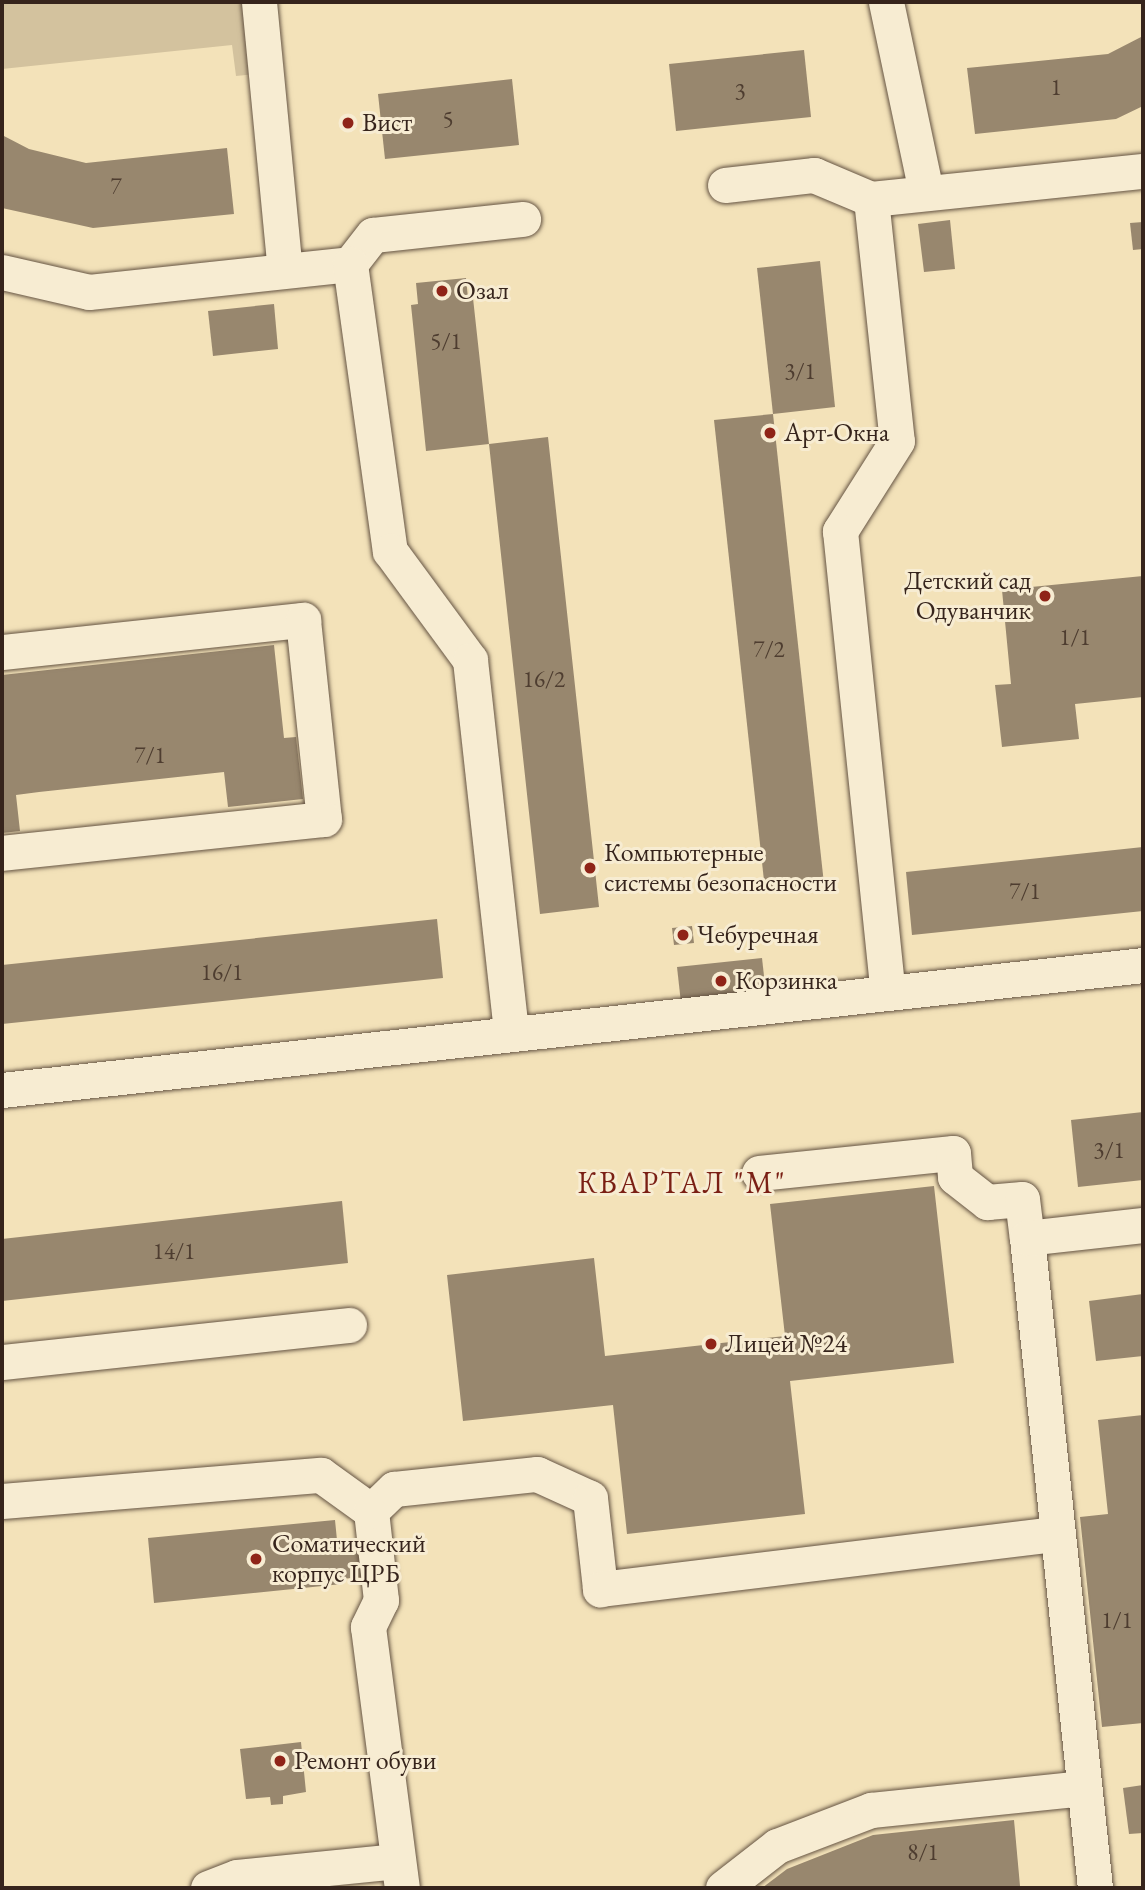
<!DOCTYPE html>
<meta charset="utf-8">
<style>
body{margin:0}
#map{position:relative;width:1145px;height:1890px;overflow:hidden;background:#f3e2b9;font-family:"EB Garamond",serif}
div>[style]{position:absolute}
.green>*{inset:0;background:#d3c29e}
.building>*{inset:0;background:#98876e}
.roads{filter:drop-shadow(0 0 2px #655443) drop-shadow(0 0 2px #655443)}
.minor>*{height:35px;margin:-17.5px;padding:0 17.5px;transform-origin:17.5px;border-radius:17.5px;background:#f7ecd2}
.dots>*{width:19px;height:19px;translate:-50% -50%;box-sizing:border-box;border:4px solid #f7ecd2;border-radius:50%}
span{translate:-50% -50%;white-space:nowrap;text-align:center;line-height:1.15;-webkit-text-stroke:6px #f7ecd2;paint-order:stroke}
.number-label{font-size:23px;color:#4e3d30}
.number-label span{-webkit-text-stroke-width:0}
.poi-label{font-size:26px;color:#36241c}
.left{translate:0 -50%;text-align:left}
.right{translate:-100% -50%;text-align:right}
.quarter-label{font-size:30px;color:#7a1f14;letter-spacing:2px}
.frame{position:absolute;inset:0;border:4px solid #36241c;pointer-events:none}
</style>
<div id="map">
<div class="green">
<i style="clip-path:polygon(2px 2px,249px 2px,256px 74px,236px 76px,232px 45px,2px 69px)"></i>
</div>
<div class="building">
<i style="clip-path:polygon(1143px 36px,1143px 106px,1116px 119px,975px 134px,967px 68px,1108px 54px)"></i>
<i style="clip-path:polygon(804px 50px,811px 117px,676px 131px,669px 64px)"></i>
<i style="clip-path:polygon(512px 79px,519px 145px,385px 159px,378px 94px)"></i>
<i style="clip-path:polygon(2px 135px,29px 149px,86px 163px,227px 148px,234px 214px,93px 228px,2px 208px)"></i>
<i style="clip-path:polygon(950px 220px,955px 269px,924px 272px,918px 224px)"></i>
<i style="clip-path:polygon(1143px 222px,1143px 249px,1133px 250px,1130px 223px)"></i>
<i style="clip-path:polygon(820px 261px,835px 407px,773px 414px,757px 268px)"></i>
<i style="clip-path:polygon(466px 278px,468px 298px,473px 298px,489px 444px,548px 437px,599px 907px,540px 914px,489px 444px,426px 451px,411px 305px,418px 304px,416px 283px)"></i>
<i style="clip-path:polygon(274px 304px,278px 349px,213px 356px,208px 311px)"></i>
<i style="clip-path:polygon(773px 414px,824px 884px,765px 890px,714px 420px)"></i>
<i style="clip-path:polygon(1143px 576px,1143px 697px,1075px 704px,1079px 739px,1002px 747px,995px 685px,1011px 684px,1002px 590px)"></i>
<i style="clip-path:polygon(274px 645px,284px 738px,296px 737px,303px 799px,228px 807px,224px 772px,39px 792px,16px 795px,20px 831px,2px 833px,2px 675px)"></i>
<i style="clip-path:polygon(1143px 847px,1143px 911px,912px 935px,906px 872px)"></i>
<i style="clip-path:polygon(437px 919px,443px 978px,2px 1024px,2px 965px)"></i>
<i style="clip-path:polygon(692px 926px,694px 943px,674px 945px,672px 928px)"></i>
<i style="clip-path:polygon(762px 958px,766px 994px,681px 1003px,677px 967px)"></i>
<i style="clip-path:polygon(1143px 1112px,1143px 1180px,1078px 1187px,1071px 1120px)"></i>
<i style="clip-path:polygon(934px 1186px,954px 1363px,790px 1381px,805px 1514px,627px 1534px,613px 1405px,463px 1421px,447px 1275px,594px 1258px,605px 1356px,785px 1336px,770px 1204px)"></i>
<i style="clip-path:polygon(342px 1201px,348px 1263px,2px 1301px,2px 1239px)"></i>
<i style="clip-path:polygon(1143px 1294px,1143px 1356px,1096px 1361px,1089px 1301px)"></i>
<i style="clip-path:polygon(1143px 1415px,1143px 1723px,1102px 1727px,1080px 1517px,1108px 1514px,1098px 1420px)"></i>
<i style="clip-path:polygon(335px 1520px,337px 1540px,360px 1538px,363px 1577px,341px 1579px,342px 1584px,154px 1603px,148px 1538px)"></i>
<i style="clip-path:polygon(301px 1742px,306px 1792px,283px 1796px,283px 1804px,271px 1805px,270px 1797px,246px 1799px,240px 1749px)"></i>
<i style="clip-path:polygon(1143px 1785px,1143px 1833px,1129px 1834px,1123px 1788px)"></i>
<i style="clip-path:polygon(1014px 1820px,1020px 1886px,762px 1888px,787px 1869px,873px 1835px)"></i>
</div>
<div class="roads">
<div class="minor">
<i style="left:259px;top:2px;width:269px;rotate:84.5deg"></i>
<i style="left:886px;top:2px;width:194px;rotate:78.1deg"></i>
<i style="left:725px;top:185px;width:90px;rotate:-6.4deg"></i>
<i style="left:814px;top:175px;width:62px;rotate:22.8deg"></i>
<i style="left:871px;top:199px;width:273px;rotate:-5.9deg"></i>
<i style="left:871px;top:199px;width:243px;rotate:83.9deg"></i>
<i style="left:897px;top:441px;width:107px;rotate:122.3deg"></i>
<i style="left:840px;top:531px;width:464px;rotate:84.1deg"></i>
<i style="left:350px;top:264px;width:37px;rotate:-52deg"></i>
<i style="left:373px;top:235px;width:151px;rotate:-6.1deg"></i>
<i style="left:2px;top:272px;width:89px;rotate:12.9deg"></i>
<i style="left:89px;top:292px;width:262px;rotate:-6.1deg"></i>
<i style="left:350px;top:264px;width:290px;rotate:82.1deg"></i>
<i style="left:390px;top:551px;width:135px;rotate:53.7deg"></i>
<i style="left:470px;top:660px;width:375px;rotate:83.7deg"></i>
<i style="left:2px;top:652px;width:303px;rotate:-6.1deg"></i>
<i style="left:303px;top:620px;width:200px;rotate:84deg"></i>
<i style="left:324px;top:819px;width:324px;rotate:174deg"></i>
<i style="left:2px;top:1090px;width:1148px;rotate:-6.25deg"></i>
<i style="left:759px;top:1173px;width:195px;rotate:-5.9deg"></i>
<i style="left:953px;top:1153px;width:24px;rotate:85deg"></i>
<i style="left:955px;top:1177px;width:41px;rotate:38deg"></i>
<i style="left:987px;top:1202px;width:35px;rotate:-5deg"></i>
<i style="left:1022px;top:1199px;width:39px;rotate:83deg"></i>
<i style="left:2px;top:1362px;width:349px;rotate:-6.1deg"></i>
<i style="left:2px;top:1501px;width:320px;rotate:-4.7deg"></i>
<i style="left:321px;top:1475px;width:62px;rotate:35.8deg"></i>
<i style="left:371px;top:1511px;width:90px;rotate:83.6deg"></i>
<i style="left:381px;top:1600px;width:30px;rotate:116deg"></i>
<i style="left:368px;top:1627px;width:263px;rotate:82.6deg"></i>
<i style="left:371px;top:1511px;width:32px;rotate:-44deg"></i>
<i style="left:394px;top:1489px;width:144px;rotate:-6deg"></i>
<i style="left:537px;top:1474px;width:58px;rotate:24.4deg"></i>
<i style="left:590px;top:1498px;width:92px;rotate:83.7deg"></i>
<i style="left:600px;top:1589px;width:460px;rotate:-6.9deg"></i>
<i style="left:208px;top:1888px;width:31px;rotate:-21deg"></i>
<i style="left:237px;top:1877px;width:161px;rotate:-5.7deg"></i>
<i style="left:723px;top:1888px;width:68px;rotate:-37.9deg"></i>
<i style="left:777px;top:1846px;width:101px;rotate:-21deg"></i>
<i style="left:871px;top:1810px;width:214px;rotate:-5.9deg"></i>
<i style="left:1084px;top:1788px;width:4px;rotate:-90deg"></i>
<i style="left:1095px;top:1888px;width:654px;rotate:-95.97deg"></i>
<i style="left:1027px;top:1238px;width:117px;rotate:-6.4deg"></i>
</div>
</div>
<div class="dots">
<i style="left:348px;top:123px;background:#8f2418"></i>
<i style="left:442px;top:291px;background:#8f2418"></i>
<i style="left:770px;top:433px;background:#8f2418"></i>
<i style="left:1045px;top:596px;background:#8f2418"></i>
<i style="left:590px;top:868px;background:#8f2418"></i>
<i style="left:683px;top:935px;background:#8f2418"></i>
<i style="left:721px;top:981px;background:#8f2418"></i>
<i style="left:711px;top:1344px;background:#8f2418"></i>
<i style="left:256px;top:1559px;background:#8f2418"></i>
<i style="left:280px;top:1761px;background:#8f2418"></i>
</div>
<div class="number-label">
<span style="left:1056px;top:87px">1</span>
<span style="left:740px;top:91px">3</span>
<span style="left:448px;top:119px">5</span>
<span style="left:116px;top:186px">7</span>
<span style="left:446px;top:341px">5/1</span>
<span style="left:800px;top:371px">3/1</span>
<span style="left:1075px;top:637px">1/1</span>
<span style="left:769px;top:649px">7/2</span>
<span style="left:544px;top:679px">16/2</span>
<span style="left:150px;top:755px">7/1</span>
<span style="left:1025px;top:891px">7/1</span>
<span style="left:222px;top:972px">16/1</span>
<span style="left:1109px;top:1150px">3/1</span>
<span style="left:174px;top:1251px">14/1</span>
<span style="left:1117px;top:1620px">1/1</span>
<span style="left:923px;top:1852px">8/1</span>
</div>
<div class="poi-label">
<span class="left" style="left:362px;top:123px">Вист</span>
<span class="left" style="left:456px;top:291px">Озал</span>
<span class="left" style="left:784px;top:433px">Арт-Окна</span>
<span class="right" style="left:1031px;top:596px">Детский сад<br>Одуванчик</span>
<span class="left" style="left:604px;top:868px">Компьютерные<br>системы безопасности</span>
<span class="left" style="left:697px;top:935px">Чебуречная</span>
<span class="left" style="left:735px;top:981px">Корзинка</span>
<span class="left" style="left:725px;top:1344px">Лицей №24</span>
<span class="left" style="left:272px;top:1559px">Соматический<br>корпус ЦРБ</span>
<span class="left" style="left:294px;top:1761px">Ремонт обуви</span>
</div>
<div class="quarter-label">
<span style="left:682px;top:1183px">КВАРТАЛ "М"</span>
</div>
<div class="frame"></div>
</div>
